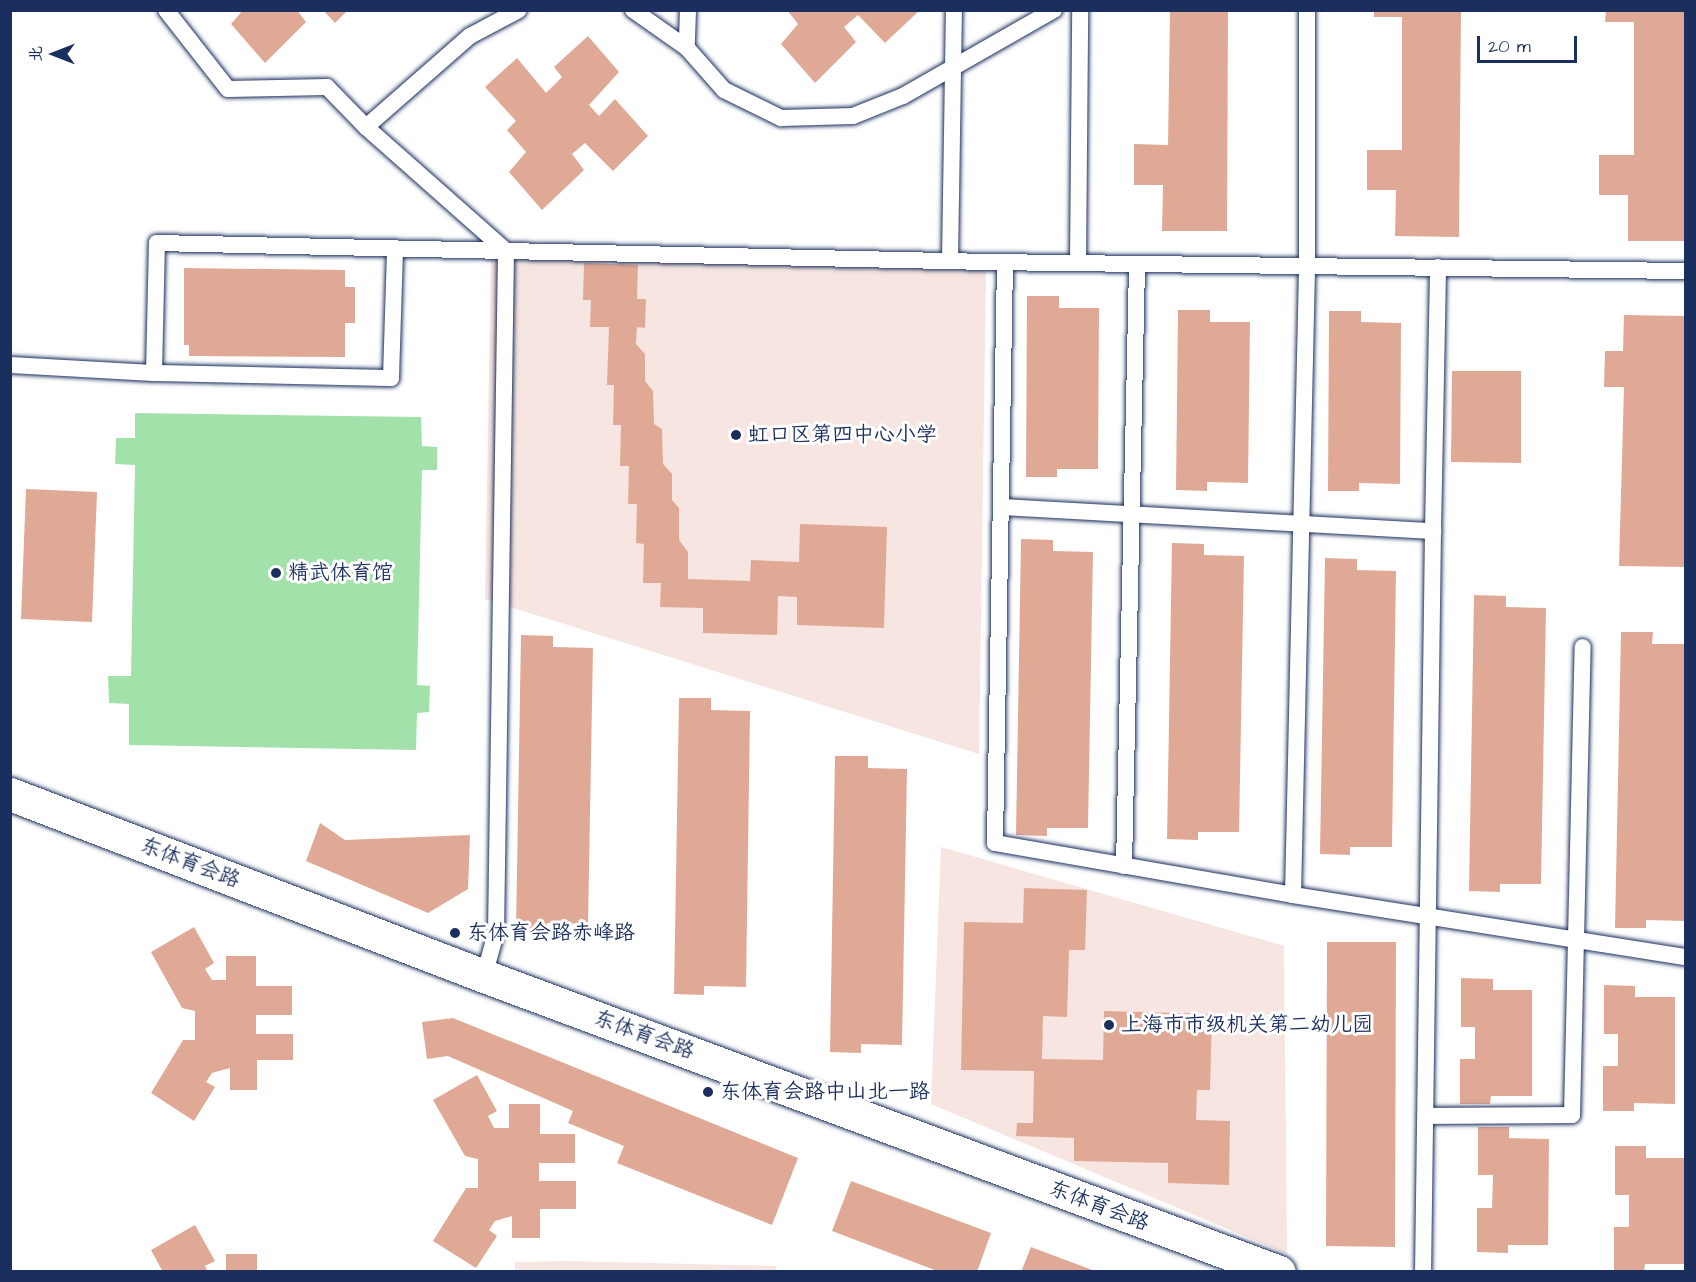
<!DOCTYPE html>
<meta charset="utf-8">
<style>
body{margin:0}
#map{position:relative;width:1696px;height:1282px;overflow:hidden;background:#fff;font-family:"Architects Daughter","LXGW WenKai TC",sans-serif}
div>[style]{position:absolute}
.built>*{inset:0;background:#f6e5e0}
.green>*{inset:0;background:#a2e2aa}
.building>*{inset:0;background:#e0a996}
.roads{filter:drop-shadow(0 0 2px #1b2f5e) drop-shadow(0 0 2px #1b2f5e)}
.lane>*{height:16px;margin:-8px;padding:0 8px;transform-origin:8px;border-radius:8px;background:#fff}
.secondary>*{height:33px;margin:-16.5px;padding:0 16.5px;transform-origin:16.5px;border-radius:16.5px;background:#fff}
.dots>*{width:16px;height:16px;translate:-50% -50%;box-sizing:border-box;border:3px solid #fff;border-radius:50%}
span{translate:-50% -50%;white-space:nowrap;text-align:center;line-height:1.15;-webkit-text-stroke:6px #fff;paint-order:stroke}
.poi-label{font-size:21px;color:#1b2f5e}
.left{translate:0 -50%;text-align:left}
.street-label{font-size:21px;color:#1b2f5e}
.frame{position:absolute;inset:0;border:12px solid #1b2f5e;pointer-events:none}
.north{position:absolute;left:24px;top:24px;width:60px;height:60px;-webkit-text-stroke:4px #fff;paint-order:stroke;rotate:270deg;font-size:16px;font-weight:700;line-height:24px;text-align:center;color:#1b2f5e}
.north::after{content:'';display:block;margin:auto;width:21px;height:27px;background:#1b2f5e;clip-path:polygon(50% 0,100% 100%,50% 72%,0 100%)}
.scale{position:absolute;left:1477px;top:36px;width:100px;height:27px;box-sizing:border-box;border:3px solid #1b2f5e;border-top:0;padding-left:8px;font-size:18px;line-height:21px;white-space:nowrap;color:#1b2f5e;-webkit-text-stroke:4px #fff;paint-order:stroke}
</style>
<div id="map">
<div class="built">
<i style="clip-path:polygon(491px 257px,986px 270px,979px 754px,485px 599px)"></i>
<i style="clip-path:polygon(941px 847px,1284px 946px,1287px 1254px,931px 1104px)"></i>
<i style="clip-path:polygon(568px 1261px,777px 1266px,774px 1272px,515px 1271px,515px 1262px)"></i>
</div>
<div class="green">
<i style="clip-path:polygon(135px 413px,421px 417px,422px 446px,437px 447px,437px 470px,422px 470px,417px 685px,430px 686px,429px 712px,417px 713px,416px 750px,129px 745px,129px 704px,109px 703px,108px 676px,131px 676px,135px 465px,115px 464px,116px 438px,135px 438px)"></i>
</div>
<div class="building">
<i style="clip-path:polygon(243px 10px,297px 10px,306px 22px,265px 63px,231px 24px)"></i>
<i style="clip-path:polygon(323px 10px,348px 10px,335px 23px)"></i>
<i style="clip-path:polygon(787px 10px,920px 10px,885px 43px,858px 15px,844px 27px,856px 42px,815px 83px,781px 44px,798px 24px)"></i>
<i style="clip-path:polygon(1170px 10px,1228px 10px,1227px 231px,1162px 231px,1163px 185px,1134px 185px,1134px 144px,1168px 145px)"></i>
<i style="clip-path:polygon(1374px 10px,1461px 10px,1459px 237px,1395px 236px,1396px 190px,1367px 190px,1367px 150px,1402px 150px,1402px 17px,1374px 17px)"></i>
<i style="clip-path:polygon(1606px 10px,1686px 10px,1686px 241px,1628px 241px,1628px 195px,1599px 195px,1599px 155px,1634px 155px,1634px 22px,1605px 22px)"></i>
<i style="clip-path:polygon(588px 36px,619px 72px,589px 105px,599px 116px,615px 99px,648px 136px,613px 171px,585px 143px,572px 154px,584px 170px,542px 210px,509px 172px,526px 152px,507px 130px,516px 121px,485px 87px,517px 58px,546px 93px,562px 77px,554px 67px)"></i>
<i style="clip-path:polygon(584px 263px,638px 265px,637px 299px,646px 299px,645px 328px,637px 327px,636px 344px,645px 354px,645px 381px,653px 391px,654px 424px,662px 429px,663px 464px,672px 474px,672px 500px,679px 508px,679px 540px,688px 552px,688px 579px,750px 581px,751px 560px,799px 562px,800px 524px,887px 527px,884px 628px,797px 625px,797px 597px,778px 596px,777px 635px,703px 633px,703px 608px,660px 607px,661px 583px,643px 583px,644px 544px,636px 543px,637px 504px,628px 504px,629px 466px,620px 466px,621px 425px,613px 425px,614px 385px,607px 385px,609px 327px,590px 327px,591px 300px,583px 300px)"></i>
<i style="clip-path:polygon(184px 268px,345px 270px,345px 287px,355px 287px,355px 323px,345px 323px,345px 357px,189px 356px,189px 345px,184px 345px)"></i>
<i style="clip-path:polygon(1027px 296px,1059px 296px,1059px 308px,1099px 308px,1098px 469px,1057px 469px,1057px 477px,1026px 477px)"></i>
<i style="clip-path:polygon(1178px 310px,1210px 310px,1210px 322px,1250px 322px,1248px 483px,1207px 482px,1207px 491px,1176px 490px)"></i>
<i style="clip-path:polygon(1329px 311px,1361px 311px,1361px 322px,1401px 323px,1400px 484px,1359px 483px,1359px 491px,1328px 491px)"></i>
<i style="clip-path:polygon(1624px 315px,1686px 316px,1686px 567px,1619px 566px,1624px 387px,1604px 387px,1605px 351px,1623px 351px)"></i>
<i style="clip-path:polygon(1452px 371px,1521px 371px,1521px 463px,1451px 462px)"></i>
<i style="clip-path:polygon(26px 489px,97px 492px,92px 622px,21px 619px)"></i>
<i style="clip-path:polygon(1021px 539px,1053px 540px,1053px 551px,1093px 552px,1088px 828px,1047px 828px,1047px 836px,1016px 835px)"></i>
<i style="clip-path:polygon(1172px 543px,1204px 544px,1204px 555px,1244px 556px,1239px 832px,1198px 832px,1198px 840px,1167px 839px)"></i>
<i style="clip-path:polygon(1325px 558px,1357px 559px,1357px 570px,1396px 571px,1392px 847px,1350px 847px,1350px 855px,1320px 854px)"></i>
<i style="clip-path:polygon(1474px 595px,1506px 596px,1506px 607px,1546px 608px,1541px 884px,1500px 884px,1500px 892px,1469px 891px)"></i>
<i style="clip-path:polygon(1621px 632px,1653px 632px,1652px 644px,1686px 644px,1686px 921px,1646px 920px,1646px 928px,1615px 928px)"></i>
<i style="clip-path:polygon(521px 635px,553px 636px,553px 647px,593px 648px,588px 924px,547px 923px,547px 932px,516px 931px)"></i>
<i style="clip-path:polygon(679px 698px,711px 698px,711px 710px,750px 711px,746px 987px,704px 986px,704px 995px,674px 994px)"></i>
<i style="clip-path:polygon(835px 756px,868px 756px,868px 768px,907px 769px,902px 1045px,861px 1044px,861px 1053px,830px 1052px)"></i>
<i style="clip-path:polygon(320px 823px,345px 840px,470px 835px,468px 889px,428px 913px,306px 861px)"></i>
<i style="clip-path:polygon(1024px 888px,1087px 890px,1085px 950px,1069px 950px,1067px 1017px,1043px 1016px,1042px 1059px,1103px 1060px,1104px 1011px,1212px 1014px,1210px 1090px,1197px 1090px,1196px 1120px,1230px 1121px,1229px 1185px,1168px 1183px,1168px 1163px,1074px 1161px,1074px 1138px,1016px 1136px,1017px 1123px,1033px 1123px,1034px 1071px,961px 1070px,964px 922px,1023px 923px)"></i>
<i style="clip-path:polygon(194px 927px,214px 963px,205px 969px,212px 980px,226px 980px,226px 956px,256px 956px,256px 986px,292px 986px,292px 1015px,256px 1015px,256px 1034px,293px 1034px,293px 1060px,257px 1060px,257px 1090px,230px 1090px,230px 1068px,212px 1073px,206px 1082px,215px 1087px,194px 1121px,151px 1093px,183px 1040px,195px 1040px,195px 1011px,182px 1008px,151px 952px)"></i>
<i style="clip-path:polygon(1327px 942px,1396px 942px,1395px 1247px,1326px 1246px)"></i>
<i style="clip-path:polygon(1461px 978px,1493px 979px,1493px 990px,1532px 990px,1532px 1096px,1491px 1096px,1490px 1104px,1460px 1104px,1460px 1059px,1475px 1059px,1475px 1027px,1461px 1027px)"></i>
<i style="clip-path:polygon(1604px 985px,1635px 986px,1635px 997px,1675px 997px,1675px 1104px,1634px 1103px,1634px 1111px,1603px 1111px,1603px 1066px,1618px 1066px,1618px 1034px,1604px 1034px)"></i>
<i style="clip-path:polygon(453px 1018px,798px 1158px,772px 1225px,617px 1163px,624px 1146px,568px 1123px,573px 1111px,448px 1056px,427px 1059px,422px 1022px)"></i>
<i style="clip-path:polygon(477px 1075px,497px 1111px,488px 1116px,494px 1128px,509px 1128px,509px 1104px,540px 1104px,540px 1134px,575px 1134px,575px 1163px,539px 1163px,539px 1181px,576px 1181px,576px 1209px,540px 1209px,540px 1238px,512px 1238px,512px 1216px,495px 1221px,489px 1230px,497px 1236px,476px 1268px,433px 1241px,466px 1188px,478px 1188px,478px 1159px,465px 1156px,433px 1100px)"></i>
<i style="clip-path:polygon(1478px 1127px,1509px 1127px,1509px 1138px,1549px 1139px,1548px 1245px,1508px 1245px,1508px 1253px,1477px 1252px,1477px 1208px,1492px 1208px,1493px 1175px,1478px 1175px)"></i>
<i style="clip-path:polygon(1615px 1146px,1646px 1146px,1646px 1158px,1686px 1158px,1686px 1264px,1645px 1264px,1644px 1272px,1614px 1272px,1614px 1227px,1629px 1227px,1629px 1195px,1615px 1195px)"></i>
<i style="clip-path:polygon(851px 1181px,991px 1233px,977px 1272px,940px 1272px,832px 1231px)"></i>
<i style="clip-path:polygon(195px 1225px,215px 1261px,205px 1266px,208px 1272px,163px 1272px,151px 1250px)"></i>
<i style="clip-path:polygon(1031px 1247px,1095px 1271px,1095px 1272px,1021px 1272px)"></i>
<i style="clip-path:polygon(226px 1254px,257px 1254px,257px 1272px,226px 1272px)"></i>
</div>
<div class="roads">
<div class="lane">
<i style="left:166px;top:10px;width:100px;rotate:51.9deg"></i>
<i style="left:228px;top:89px;width:99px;rotate:-1.2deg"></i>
<i style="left:327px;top:87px;width:56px;rotate:45.7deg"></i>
<i style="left:366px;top:127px;width:138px;rotate:-41.2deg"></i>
<i style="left:470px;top:36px;width:55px;rotate:-28deg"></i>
<i style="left:633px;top:10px;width:66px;rotate:35.1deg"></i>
<i style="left:688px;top:10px;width:38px;rotate:92deg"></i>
<i style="left:687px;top:48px;width:56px;rotate:48.6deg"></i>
<i style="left:724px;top:90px;width:64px;rotate:26.2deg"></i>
<i style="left:781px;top:118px;width:72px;rotate:-1.6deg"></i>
<i style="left:853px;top:116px;width:54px;rotate:-21.8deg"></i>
<i style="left:903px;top:96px;width:174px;rotate:-29.7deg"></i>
<i style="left:366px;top:127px;width:187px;rotate:41.5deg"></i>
<i style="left:506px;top:251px;width:682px;rotate:90.84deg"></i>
<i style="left:496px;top:933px;width:45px;rotate:105.6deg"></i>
<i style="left:950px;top:261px;width:251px;rotate:-89.1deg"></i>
<i style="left:1005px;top:262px;width:581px;rotate:90.99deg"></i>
<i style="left:995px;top:843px;width:303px;rotate:9.9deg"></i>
<i style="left:1293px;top:895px;width:629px;rotate:-88.72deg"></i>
<i style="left:1307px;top:266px;width:256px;rotate:-90deg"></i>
<i style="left:1078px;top:263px;width:253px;rotate:-89.5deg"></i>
<i style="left:10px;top:365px;width:144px;rotate:3.2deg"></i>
<i style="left:154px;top:373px;width:130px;rotate:-88.7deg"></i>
<i style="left:157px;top:243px;width:831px;rotate:1.31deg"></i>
<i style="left:988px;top:262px;width:698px;rotate:0.74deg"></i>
<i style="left:154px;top:373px;width:237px;rotate:1.2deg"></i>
<i style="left:391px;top:378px;width:130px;rotate:-88.2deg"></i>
<i style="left:1001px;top:507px;width:433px;rotate:3.2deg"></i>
<i style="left:1433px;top:531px;width:741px;rotate:90.77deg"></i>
<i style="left:1433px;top:531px;width:264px;rotate:-88.9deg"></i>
<i style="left:1124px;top:866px;width:602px;rotate:-88.76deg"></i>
<i style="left:1293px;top:895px;width:398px;rotate:9deg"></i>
<i style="left:1426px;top:1116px;width:146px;rotate:-0.4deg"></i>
<i style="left:1572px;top:1115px;width:468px;rotate:-88.7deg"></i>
</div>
<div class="secondary">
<i style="left:10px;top:794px;width:508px;rotate:21.01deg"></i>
<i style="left:484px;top:976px;width:848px;rotate:20.42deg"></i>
</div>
</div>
<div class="dots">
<i style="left:736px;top:435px;background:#1b2f5e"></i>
<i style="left:276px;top:573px;background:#1b2f5e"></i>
<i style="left:455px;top:933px;background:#1b2f5e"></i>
<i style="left:1109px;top:1025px;background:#1b2f5e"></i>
<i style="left:708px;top:1092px;background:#1b2f5e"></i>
</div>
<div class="poi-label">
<span class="left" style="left:748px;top:435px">虹口区第四中心小学</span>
<span class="left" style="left:288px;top:573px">精武体育馆</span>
<span class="left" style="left:467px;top:933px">东体育会路赤峰路</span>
<span class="left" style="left:1121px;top:1025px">上海市市级机关第二幼儿园</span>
<span class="left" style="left:720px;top:1092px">东体育会路中山北一路</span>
</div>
<div class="street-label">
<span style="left:190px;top:863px;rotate:21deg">东体育会路</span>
<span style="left:644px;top:1035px;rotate:20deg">东体育会路</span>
<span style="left:1099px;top:1206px;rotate:21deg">东体育会路</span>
</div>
<div class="frame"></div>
<div class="north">北</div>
<div class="scale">20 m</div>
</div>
